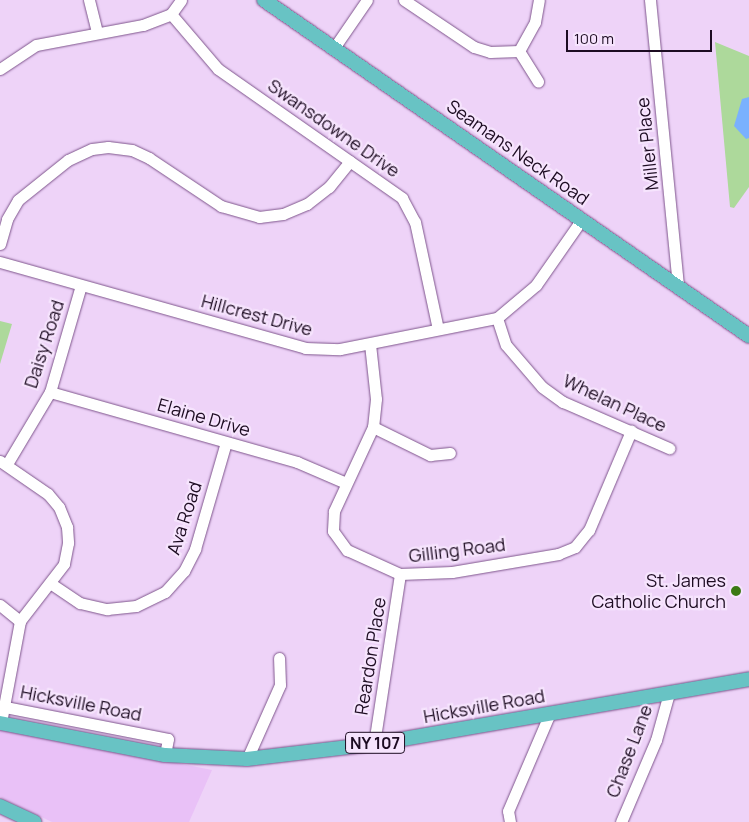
<!DOCTYPE html>
<style>
body{margin:0}
#map{position:relative;width:749px;height:822px;overflow:hidden;background:#eed3f8;font-family:Manrope,sans-serif}
div>[style]{position:absolute}
.built>*{inset:0;background:#e9c1f7}
.green>*{inset:0;background:#add99b}
.water>*{inset:0;background:#7ab1fe}
.roads{filter:drop-shadow(0 0 1px #7e558c) drop-shadow(0 0 1px #7e558c)}
.minor>*{height:11px;margin:-5.5px;padding:0 5.5px;transform-origin:5.5px;border-radius:5.5px;background:#fff}
.major>*{height:14px;margin:-7px;padding:0 7px;transform-origin:7px;border-radius:7px;background:#68c3c4}
.dots>*{width:14px;height:14px;translate:-50% -50%;box-sizing:border-box;border:2px solid #f6e4fd;border-radius:50%}
span{translate:-50% -50%;white-space:nowrap;text-align:center;line-height:1.15;-webkit-text-stroke:4.5px #f6e4fd;paint-order:stroke}
.shield-label span{padding:1px 4px;background:#f6e4fd;border:1px solid;border-radius:4px;-webkit-text-stroke-width:0}
.shield-label{font-size:16px;color:#1d0c22;font-weight:700}
.street-label{font-size:18px;color:#1d0c22}
.poi-label{font-size:18px;color:#1d0c22}
.right{translate:-100% -50%;text-align:right}
.scale{position:absolute;left:566px;top:30px;width:146px;height:22px;box-sizing:border-box;border:2px solid #1d0c22;border-top:0;padding-left:6px;font-size:15px;line-height:18px;white-space:nowrap;color:#1d0c22;-webkit-text-stroke:4px #f6e4fd;paint-order:stroke}
</style>
<div id="map">
<div class="built">
<i style="clip-path:polygon(0 728px,212px 770px,189px 822px,52px 822px,0 797px)"></i>
</div>
<div class="green">
<i style="clip-path:polygon(715px 42px,749px 56px,749px 187px,734px 208px,730px 207px)"></i>
<i style="clip-path:polygon(0 321px,12px 324px,0 364px)"></i>
</div>
<div class="water">
<i style="clip-path:polygon(749px 97px,749px 138px,746px 139px,734px 126px,742px 99px)"></i>
</div>
<div class="roads">
<div class="minor">
<i style="left:89px;top:0;width:33px;rotate:76deg"></i>
<i style="left:404px;top:0;width:84px;rotate:33.9deg"></i>
<i style="left:474px;top:47px;width:17px;rotate:17deg"></i>
<i style="left:490px;top:52px;width:29px;rotate:-2deg"></i>
<i style="left:650px;top:0;width:286px;rotate:84.4deg"></i>
<i style="left:171px;top:14px;width:72px;rotate:49.5deg"></i>
<i style="left:218px;top:69px;width:225px;rotate:35deg"></i>
<i style="left:402px;top:198px;width:27px;rotate:62deg"></i>
<i style="left:415px;top:222px;width:109px;rotate:77.9deg"></i>
<i style="left:334px;top:48px;width:58px;rotate:-55.5deg"></i>
<i style="left:519px;top:51px;width:33px;rotate:-61deg"></i>
<i style="left:535px;top:22px;width:22px;rotate:-80deg"></i>
<i style="left:519px;top:51px;width:36px;rotate:58deg"></i>
<i style="left:0;top:69px;width:43px;rotate:-33.7deg"></i>
<i style="left:36px;top:45px;width:109px;rotate:-10.6deg"></i>
<i style="left:143px;top:25px;width:30px;rotate:-21deg"></i>
<i style="left:171px;top:14px;width:17px;rotate:-54deg"></i>
<i style="left:0;top:244px;width:26px;rotate:-74deg"></i>
<i style="left:7px;top:219px;width:22px;rotate:-60deg"></i>
<i style="left:18px;top:200px;width:64px;rotate:-38.7deg"></i>
<i style="left:68px;top:160px;width:26px;rotate:-25deg"></i>
<i style="left:92px;top:149px;width:16px;rotate:-7deg"></i>
<i style="left:108px;top:147px;width:24px;rotate:7deg"></i>
<i style="left:132px;top:150px;width:19px;rotate:25deg"></i>
<i style="left:149px;top:158px;width:87px;rotate:33.7deg"></i>
<i style="left:221px;top:206px;width:40px;rotate:16deg"></i>
<i style="left:259px;top:217px;width:24px;rotate:-7deg"></i>
<i style="left:283px;top:214px;width:26px;rotate:-23deg"></i>
<i style="left:307px;top:204px;width:28px;rotate:-38deg"></i>
<i style="left:329px;top:187px;width:33px;rotate:-51deg"></i>
<i style="left:0;top:262px;width:317px;rotate:15.7deg"></i>
<i style="left:305px;top:348px;width:35px;rotate:2deg"></i>
<i style="left:340px;top:349px;width:160px;rotate:-11.2deg"></i>
<i style="left:497px;top:318px;width:51px;rotate:-40.2deg"></i>
<i style="left:536px;top:285px;width:80px;rotate:-55.1deg"></i>
<i style="left:497px;top:318px;width:28px;rotate:72deg"></i>
<i style="left:506px;top:345px;width:55px;rotate:49.4deg"></i>
<i style="left:542px;top:387px;width:26px;rotate:36deg"></i>
<i style="left:563px;top:402px;width:116px;rotate:23.5deg"></i>
<i style="left:370px;top:344px;width:55px;rotate:83.8deg"></i>
<i style="left:376px;top:399px;width:28px;rotate:96deg"></i>
<i style="left:373px;top:427px;width:93px;rotate:114.9deg"></i>
<i style="left:334px;top:511px;width:20px;rotate:93deg"></i>
<i style="left:333px;top:531px;width:24px;rotate:54deg"></i>
<i style="left:347px;top:550px;width:58px;rotate:24.4deg"></i>
<i style="left:400px;top:574px;width:52px;rotate:-2.2deg"></i>
<i style="left:452px;top:572px;width:108px;rotate:-9.6deg"></i>
<i style="left:558px;top:554px;width:18px;rotate:-22deg"></i>
<i style="left:575px;top:547px;width:22px;rotate:-51deg"></i>
<i style="left:589px;top:530px;width:108px;rotate:-67deg"></i>
<i style="left:50px;top:392px;width:257px;rotate:15.8deg"></i>
<i style="left:297px;top:462px;width:53px;rotate:23.2deg"></i>
<i style="left:373px;top:427px;width:64px;rotate:26.2deg"></i>
<i style="left:430px;top:455px;width:20px;rotate:-6deg"></i>
<i style="left:0;top:461px;width:58px;rotate:34.5deg"></i>
<i style="left:48px;top:494px;width:17px;rotate:50deg"></i>
<i style="left:59px;top:507px;width:22px;rotate:68deg"></i>
<i style="left:67px;top:527px;width:16px;rotate:86deg"></i>
<i style="left:68px;top:543px;width:21px;rotate:101deg"></i>
<i style="left:64px;top:564px;width:72px;rotate:127.7deg"></i>
<i style="left:20px;top:621px;width:104px;rotate:100.6deg"></i>
<i style="left:7px;top:464px;width:84px;rotate:-59.2deg"></i>
<i style="left:50px;top:392px;width:111px;rotate:-73.8deg"></i>
<i style="left:50px;top:583px;width:36px;rotate:34deg"></i>
<i style="left:80px;top:603px;width:28px;rotate:13deg"></i>
<i style="left:107px;top:609px;width:29px;rotate:-6deg"></i>
<i style="left:136px;top:606px;width:32px;rotate:-26deg"></i>
<i style="left:165px;top:592px;width:28px;rotate:-48deg"></i>
<i style="left:184px;top:571px;width:25px;rotate:-63deg"></i>
<i style="left:195px;top:549px;width:111px;rotate:-73.8deg"></i>
<i style="left:0;top:605px;width:26px;rotate:39deg"></i>
<i style="left:0;top:706px;width:171px;rotate:11.1deg"></i>
<i style="left:168px;top:739px;width:16px;rotate:101deg"></i>
<i style="left:374px;top:744px;width:172px;rotate:-81.3deg"></i>
<i style="left:247px;top:759px;width:81px;rotate:-66deg"></i>
<i style="left:280px;top:685px;width:27px;rotate:-92deg"></i>
<i style="left:510px;top:822px;width:11px;rotate:-100deg"></i>
<i style="left:508px;top:811px;width:107px;rotate:-66.8deg"></i>
<i style="left:621px;top:822px;width:89px;rotate:-66.9deg"></i>
<i style="left:656px;top:740px;width:49px;rotate:-74.5deg"></i>
</div>
<div class="major">
<i style="left:264px;top:0;width:590px;rotate:34.71deg"></i>
<i style="left:0;top:723px;width:168px;rotate:11deg"></i>
<i style="left:165px;top:755px;width:82px;rotate:2.8deg"></i>
<i style="left:247px;top:759px;width:128px;rotate:-6.7deg"></i>
<i style="left:374px;top:744px;width:381px;rotate:-9.8deg"></i>
<i style="left:0;top:806px;width:38px;rotate:25deg"></i>
</div>
</div>
<div class="dots">
<i style="left:736px;top:591px;background:#3b7914"></i>
</div>
<div class="shield-label">
<span style="left:375px;top:743px">NY 107</span>
</div>
<div class="street-label">
<span style="left:334px;top:128px;rotate:35deg">Swansdowne Drive</span>
<span style="left:647px;top:144px;rotate:-96deg">Miller Place</span>
<span style="left:518px;top:152px;rotate:35deg">Seamans Neck Road</span>
<span style="left:257px;top:315px;rotate:15deg">Hillcrest Drive</span>
<span style="left:44px;top:344px;rotate:-72deg">Daisy Road</span>
<span style="left:615px;top:403px;rotate:25deg">Whelan Place</span>
<span style="left:204px;top:417px;rotate:16deg">Elaine Drive</span>
<span style="left:184px;top:518px;rotate:-72deg">Ava Road</span>
<span style="left:457px;top:550px;rotate:-7deg">Gilling Road</span>
<span style="left:370px;top:656px;rotate:-81deg">Reardon Place</span>
<span style="left:81px;top:703px;rotate:11deg">Hicksville Road</span>
<span style="left:484px;top:706px;rotate:-10deg">Hicksville Road</span>
<span style="left:629px;top:751px;rotate:-69deg">Chase Lane</span>
</div>
<div class="poi-label">
<span class="right" style="left:726px;top:591px">St. James<br>Catholic Church</span>
</div>
<div class="scale">100 m</div>
</div>
